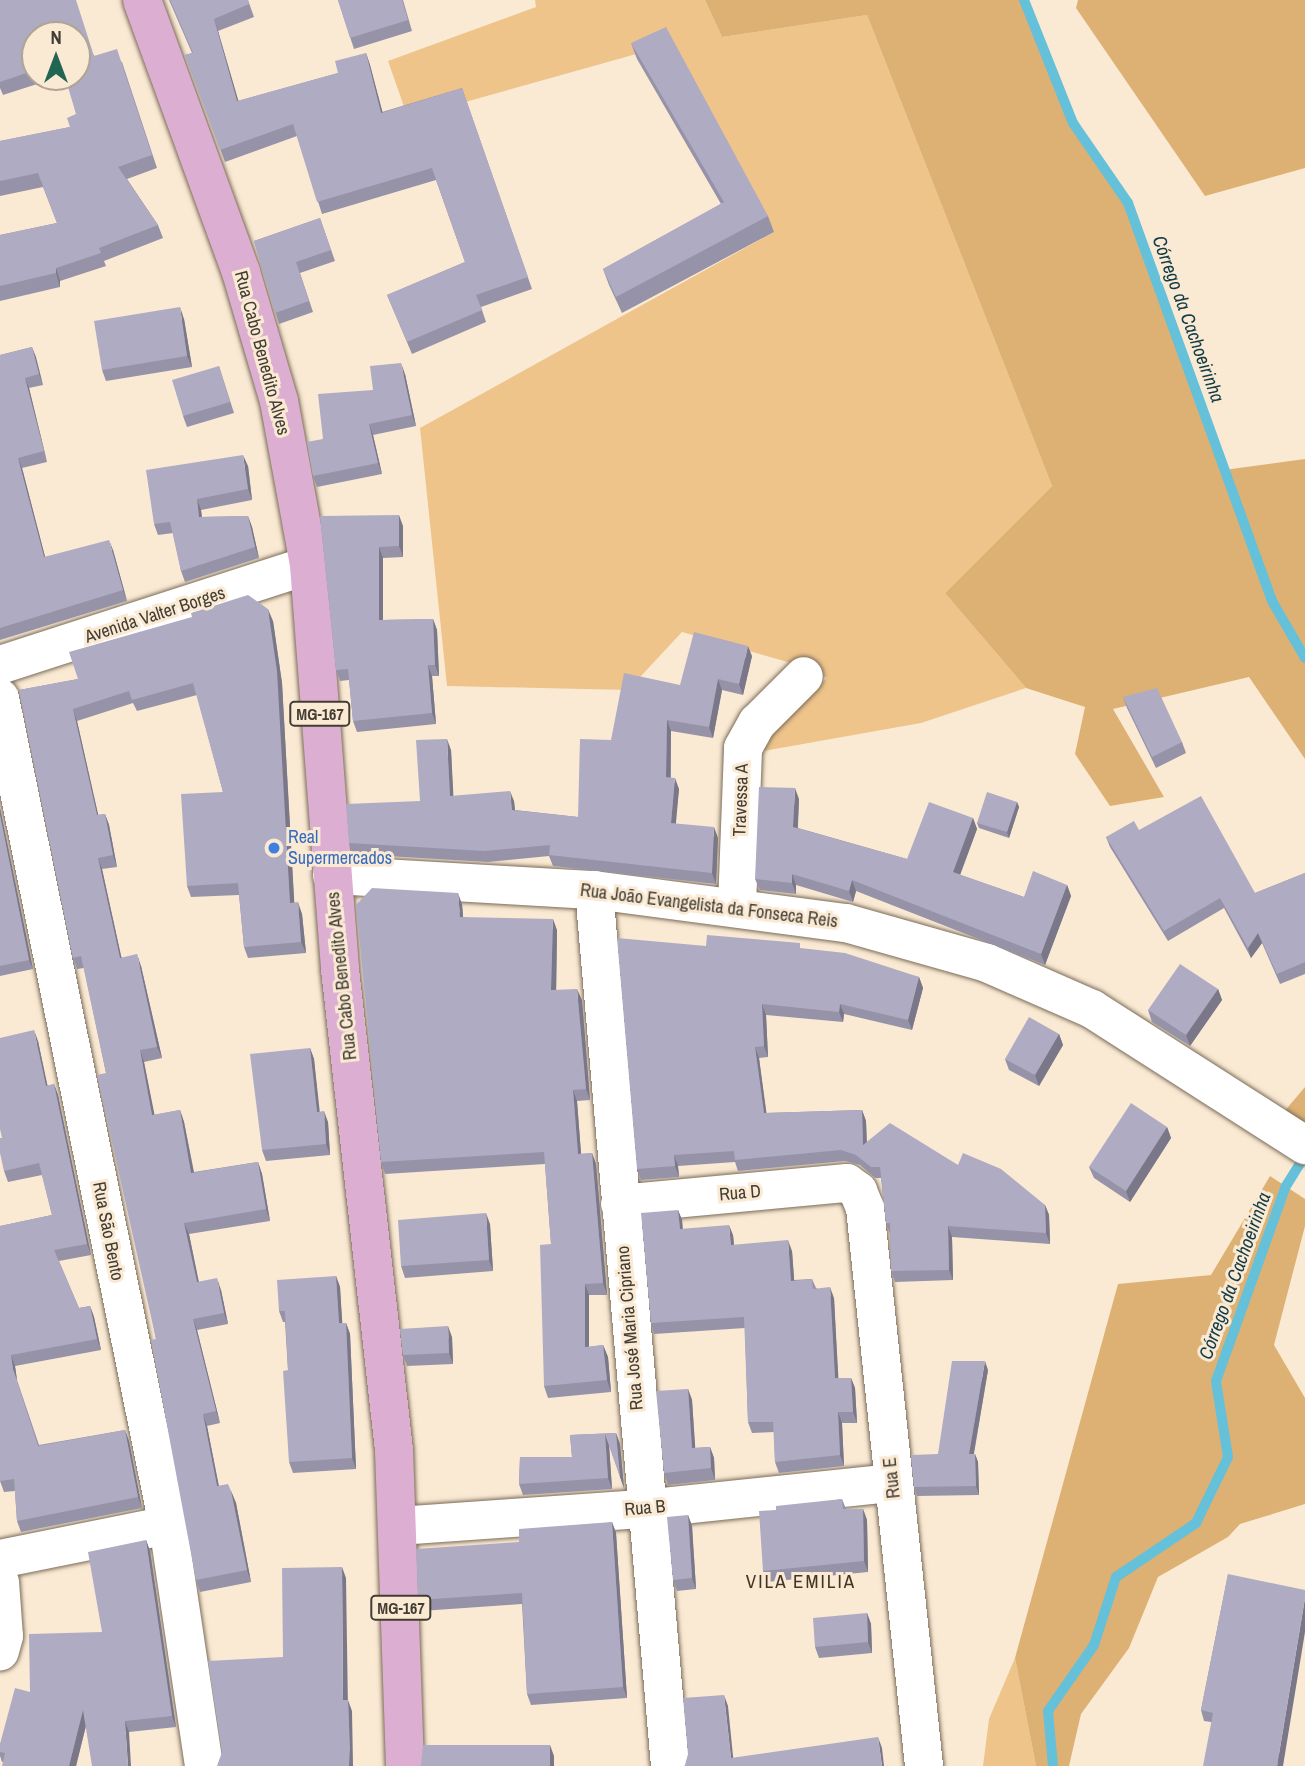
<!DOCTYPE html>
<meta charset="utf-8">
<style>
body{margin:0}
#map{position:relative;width:1305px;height:1766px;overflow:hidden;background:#faead4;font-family:"Archivo Narrow",sans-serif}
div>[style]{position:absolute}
.green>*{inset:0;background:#eec48b}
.forest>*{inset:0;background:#ddb173}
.stream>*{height:10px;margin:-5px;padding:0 5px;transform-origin:5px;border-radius:5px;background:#65c0da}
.roads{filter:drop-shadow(0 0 2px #7a6b58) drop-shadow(0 0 2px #7a6b58)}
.street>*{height:38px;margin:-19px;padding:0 19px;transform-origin:19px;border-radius:19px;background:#fff}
.secondary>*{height:38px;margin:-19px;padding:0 19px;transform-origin:19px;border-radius:19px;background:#fff}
.primary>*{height:38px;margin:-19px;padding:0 19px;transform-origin:19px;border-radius:19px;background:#dcaed1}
.wall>*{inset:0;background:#9693a8}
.shaded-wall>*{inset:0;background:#7a7888}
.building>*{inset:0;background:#afabc3}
.dots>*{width:19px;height:19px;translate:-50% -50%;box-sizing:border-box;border:4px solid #faead4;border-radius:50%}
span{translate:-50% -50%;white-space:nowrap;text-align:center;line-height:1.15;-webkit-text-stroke:6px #faead4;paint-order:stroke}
.shield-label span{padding:2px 5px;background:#faead4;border:2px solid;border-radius:5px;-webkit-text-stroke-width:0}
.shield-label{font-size:16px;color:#423c33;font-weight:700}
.street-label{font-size:18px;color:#423c33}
.shop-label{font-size:18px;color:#366cbe}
.left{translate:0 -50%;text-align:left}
.water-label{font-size:19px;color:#113c47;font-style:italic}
.neighbourhood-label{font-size:19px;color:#423523;letter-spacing:2px}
.north{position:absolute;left:21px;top:21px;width:70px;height:70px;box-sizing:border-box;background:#faead4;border:2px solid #b0a494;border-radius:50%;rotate:0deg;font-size:19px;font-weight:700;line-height:28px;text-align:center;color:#423c33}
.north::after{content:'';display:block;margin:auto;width:24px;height:32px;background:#236553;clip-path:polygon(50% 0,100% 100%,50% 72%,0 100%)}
</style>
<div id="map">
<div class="green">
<i style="clip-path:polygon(535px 0,705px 0,722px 37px,867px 15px,1052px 486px,945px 593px,1026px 688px,921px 723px,746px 754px,827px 678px,809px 668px,682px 632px,628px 690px,447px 686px,420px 428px,774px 232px,672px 44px,408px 118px,388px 61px,536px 7px)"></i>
<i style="clip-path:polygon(1015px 1658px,1036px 1766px,983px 1766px,989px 1719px)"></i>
</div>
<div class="forest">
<i style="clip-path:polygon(705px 0,1024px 0,1073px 123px,1128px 203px,1224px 470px,1305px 459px,1305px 759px,1249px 677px,1113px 709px,1164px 797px,1110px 806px,1075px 754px,1085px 707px,1026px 688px,945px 593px,1052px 486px,867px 15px,722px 37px)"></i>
<i style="clip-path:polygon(1078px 0,1305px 0,1305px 168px,1205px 196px,1076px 8px)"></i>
<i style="clip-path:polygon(1305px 1087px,1305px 1127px,1283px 1113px)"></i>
<i style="clip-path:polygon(1270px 1176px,1305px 1199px,1305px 1226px,1274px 1345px,1305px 1398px,1305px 1504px,1240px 1524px,1228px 1537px,1158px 1577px,1129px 1648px,1081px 1714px,1069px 1766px,1036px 1766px,1015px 1658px,1118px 1284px,1211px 1275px)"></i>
</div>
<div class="stream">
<i style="left:1024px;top:0;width:132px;rotate:68.3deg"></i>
<i style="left:1073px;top:123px;width:97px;rotate:55.5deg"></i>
<i style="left:1128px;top:203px;width:423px;rotate:70.1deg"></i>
<i style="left:1272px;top:601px;width:66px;rotate:59.9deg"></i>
<i style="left:1053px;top:1766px;width:55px;rotate:-95.2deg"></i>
<i style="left:1048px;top:1711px;width:80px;rotate:-55.1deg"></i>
<i style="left:1094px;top:1645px;width:71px;rotate:-72.1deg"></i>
<i style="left:1116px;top:1577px;width:97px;rotate:-34deg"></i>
<i style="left:1196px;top:1523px;width:73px;rotate:-64.1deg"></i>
<i style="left:1228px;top:1457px;width:77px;rotate:-99deg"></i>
<i style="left:1216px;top:1381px;width:207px;rotate:-70.3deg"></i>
<i style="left:1286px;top:1186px;width:36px;rotate:-58deg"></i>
</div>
<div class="roads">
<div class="street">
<i style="left:0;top:698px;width:844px;rotate:78.52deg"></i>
<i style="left:168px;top:1525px;width:244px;rotate:81.5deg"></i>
<i style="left:332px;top:875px;width:262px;rotate:3.3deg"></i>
<i style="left:594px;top:890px;width:254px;rotate:7.5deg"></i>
<i style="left:846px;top:923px;width:147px;rotate:15.8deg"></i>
<i style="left:987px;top:963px;width:115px;rotate:23.7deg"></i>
<i style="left:1092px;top:1009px;width:253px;rotate:32.6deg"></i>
<i style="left:594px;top:890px;width:879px;rotate:85.04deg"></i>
<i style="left:737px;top:906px;width:158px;rotate:-87.8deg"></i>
<i style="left:743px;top:748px;width:29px;rotate:-61deg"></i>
<i style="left:757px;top:723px;width:66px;rotate:-45deg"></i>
<i style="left:620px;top:1204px;width:228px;rotate:-5.3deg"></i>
<i style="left:847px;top:1183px;width:14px;rotate:36deg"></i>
<i style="left:858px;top:1191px;width:18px;rotate:68deg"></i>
<i style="left:865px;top:1208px;width:561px;rotate:83.96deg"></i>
<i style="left:398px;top:1526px;width:247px;rotate:-4deg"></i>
<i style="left:644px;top:1509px;width:249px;rotate:-6deg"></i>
<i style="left:0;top:1559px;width:171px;rotate:-11.4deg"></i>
<i style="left:0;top:1582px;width:54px;rotate:85.8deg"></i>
<i style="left:4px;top:1636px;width:16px;rotate:105deg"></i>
</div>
<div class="secondary">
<i style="left:0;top:665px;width:325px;rotate:-17.9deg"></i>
</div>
<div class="primary">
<i style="left:142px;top:0;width:289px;rotate:70deg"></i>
<i style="left:241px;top:272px;width:134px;rotate:73.6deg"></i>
<i style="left:279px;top:401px;width:167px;rotate:79.6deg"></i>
<i style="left:309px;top:565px;width:405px;rotate:85.6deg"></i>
<i style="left:340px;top:969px;width:484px;rotate:83.6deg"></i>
<i style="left:394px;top:1450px;width:316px;rotate:88deg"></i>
</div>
</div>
<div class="wall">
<i style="clip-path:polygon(0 0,95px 56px,122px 62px,157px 168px,127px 179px,158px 225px,163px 238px,104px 261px,106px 266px,60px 281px,60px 287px,0 301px,0 235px,57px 223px,43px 187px,0 196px,0 141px,70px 127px,76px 114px,77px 77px,35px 35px,35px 77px,59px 77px,3px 95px,0 88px)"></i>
<i style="clip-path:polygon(169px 0,248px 0,254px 17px,218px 31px,238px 101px,338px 73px,366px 53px,370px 65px,382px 112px,462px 88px,532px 289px,481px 307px,486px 322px,412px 354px,387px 295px,465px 262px,436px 180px,322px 214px,297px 136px,225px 162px,185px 55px,192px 53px)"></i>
<i style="clip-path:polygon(338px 0,403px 0,412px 31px,354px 49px)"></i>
<i style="clip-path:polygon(631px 43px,768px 216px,774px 232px,622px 313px,609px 285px,603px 269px,721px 204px,637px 59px)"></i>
<i style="clip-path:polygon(320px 218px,335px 261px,300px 273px,313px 312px,279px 324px,254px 241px)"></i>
<i style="clip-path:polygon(184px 319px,192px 367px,106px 381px,102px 370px)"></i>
<i style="clip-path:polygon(32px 347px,43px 385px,29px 388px,47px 462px,22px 468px,45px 557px,113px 550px,127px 601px,0 640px,0 355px)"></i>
<i style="clip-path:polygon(219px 366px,234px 413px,187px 427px,183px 416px)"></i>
<i style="clip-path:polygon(405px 374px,416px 426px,373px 435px,382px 474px,317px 487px,313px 476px,323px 439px,373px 390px)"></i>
<i style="clip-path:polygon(248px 466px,252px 500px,201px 510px,202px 517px,248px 516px,252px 527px,259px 558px,185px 582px,181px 571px,173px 533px,158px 535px,154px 524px)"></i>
<i style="clip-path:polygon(320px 516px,403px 526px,403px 557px,383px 558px,383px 620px,433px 619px,437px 630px,439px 676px,432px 676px,436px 724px,357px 732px,353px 721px,349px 680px,340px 681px,336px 670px)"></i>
<i style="clip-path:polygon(273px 621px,282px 683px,294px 902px,302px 914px,306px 953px,248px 958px,244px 947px,239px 895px,191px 897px,187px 886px,223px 792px,197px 695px,137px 711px,133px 703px,77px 721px,98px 815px,105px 814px,109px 825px,117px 867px,102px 869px,121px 957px,141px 966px,162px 1058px,144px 1062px,154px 1115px,180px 1110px,184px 1122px,194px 1172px,258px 1162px,262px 1174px,270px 1221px,189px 1234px,199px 1282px,221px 1290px,228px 1324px,197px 1330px,220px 1423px,207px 1426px,219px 1486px,231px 1491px,236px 1503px,251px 1582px,200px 1592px,196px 1580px,156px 1339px,106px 1073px,84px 968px,77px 969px,73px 958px,19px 690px,78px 679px)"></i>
<i style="clip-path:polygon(752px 656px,743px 695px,722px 690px,713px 738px,671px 731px,671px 778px,679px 789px,675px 824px,718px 838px,716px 884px,553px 866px,549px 856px,488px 862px,353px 854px,349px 843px,420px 801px,451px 750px,453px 796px,514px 801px,515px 810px,578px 817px,611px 740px,680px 685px)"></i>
<i style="clip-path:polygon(1123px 697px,1182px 742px,1186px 753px,1156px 768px,1127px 708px)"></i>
<i style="clip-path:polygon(799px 799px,798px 828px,907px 859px,973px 818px,977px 829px,960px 875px,1024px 897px,1067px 885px,1071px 896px,1045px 965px,856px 891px,853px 902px,796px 885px,796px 894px,760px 890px,755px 879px)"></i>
<i style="clip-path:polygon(1017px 802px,1019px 807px,1009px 838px,979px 828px,977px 823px)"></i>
<i style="clip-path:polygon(0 808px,33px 969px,0 976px)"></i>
<i style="clip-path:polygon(1139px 830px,1255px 893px,1305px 873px,1305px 974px,1280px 984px,1262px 943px,1251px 958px,1224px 908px,1168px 941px,1110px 847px,1106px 837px)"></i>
<i style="clip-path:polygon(462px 904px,463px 917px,557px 930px,556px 990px,582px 1000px,590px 1100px,577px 1101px,581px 1154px,592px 1153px,596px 1164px,607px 1295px,589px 1295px,589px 1347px,603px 1345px,608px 1357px,611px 1392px,548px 1398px,544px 1386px,551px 1244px,545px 1164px,385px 1174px,381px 1162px)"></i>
<i style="clip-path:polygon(706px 946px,803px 949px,919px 977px,923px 988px,912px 1030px,844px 1014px,843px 1022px,766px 1015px,768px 1057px,759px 1058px,766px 1113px,862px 1110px,866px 1121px,867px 1142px,958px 1165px,1045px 1205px,1049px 1215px,1050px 1244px,952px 1237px,953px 1280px,895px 1282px,891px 1271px,890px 1234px,886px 1223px,881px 1178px,875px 1178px,860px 1165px,845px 1161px,738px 1171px,735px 1162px,678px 1166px,679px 1177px,641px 1180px,637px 1169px)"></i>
<i style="clip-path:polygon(1218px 989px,1222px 1000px,1190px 1046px,1152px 1022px,1148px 1010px)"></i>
<i style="clip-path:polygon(1059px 1034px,1063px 1045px,1039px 1086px,1009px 1070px,1005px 1059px)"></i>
<i style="clip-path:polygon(38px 1041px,47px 1086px,54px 1084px,58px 1095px,91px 1255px,59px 1261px,79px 1308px,90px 1306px,94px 1317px,101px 1350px,15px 1366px,17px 1380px,39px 1445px,125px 1430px,129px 1441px,142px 1508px,21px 1532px,17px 1521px,15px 1491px,4px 1492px,0 1481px,0 1226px,52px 1215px,42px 1175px,8px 1182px,4px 1171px,2px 1138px)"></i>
<i style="clip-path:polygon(310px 1048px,314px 1059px,319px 1112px,328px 1122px,330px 1155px,266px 1161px,262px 1150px)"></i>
<i style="clip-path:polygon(1167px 1127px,1171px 1138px,1130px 1202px,1094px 1178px,1089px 1167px)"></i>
<i style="clip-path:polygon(678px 1210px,682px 1220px,683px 1229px,733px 1235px,734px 1245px,792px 1251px,794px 1280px,812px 1279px,816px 1288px,834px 1298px,838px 1378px,851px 1378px,855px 1388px,857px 1423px,842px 1423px,844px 1466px,779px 1473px,775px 1462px,774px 1432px,752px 1433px,748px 1422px,745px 1328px,654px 1334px,651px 1323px)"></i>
<i style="clip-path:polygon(490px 1224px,493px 1271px,405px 1278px,401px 1266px)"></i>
<i style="clip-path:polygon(336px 1276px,340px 1287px,342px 1323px,346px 1323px,350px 1334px,356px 1469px,293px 1473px,289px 1462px,288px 1370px,285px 1322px,283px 1322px,279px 1311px)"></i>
<i style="clip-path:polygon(452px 1337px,453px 1364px,407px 1366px,403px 1355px)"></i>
<i style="clip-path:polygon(988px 1370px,974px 1454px,975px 1454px,978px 1462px,979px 1495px,917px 1496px,914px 1487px,938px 1454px)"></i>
<i style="clip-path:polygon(688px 1389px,692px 1400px,695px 1448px,710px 1447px,714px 1458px,715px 1480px,668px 1485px,664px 1473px)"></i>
<i style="clip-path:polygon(616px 1433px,620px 1444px,624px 1488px,609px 1445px,612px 1489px,523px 1495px,519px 1484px,520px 1457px,572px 1457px,570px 1435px)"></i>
<i style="clip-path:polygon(842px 1499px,846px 1509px,863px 1509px,867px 1520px,868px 1572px,767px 1582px,763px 1571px,776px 1510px)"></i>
<i style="clip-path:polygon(688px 1515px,692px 1526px,696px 1589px,677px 1591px,673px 1580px)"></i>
<i style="clip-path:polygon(612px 1522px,616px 1533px,627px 1698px,531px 1705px,527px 1694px,522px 1604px,421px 1611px,418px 1600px,519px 1542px)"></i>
<i style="clip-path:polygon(146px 1540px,150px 1551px,176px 1727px,129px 1732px,86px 1726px,76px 1766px,2px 1762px,0 1756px,0 1744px,30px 1692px,102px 1632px)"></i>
<i style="clip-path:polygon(1228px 1574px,1283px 1766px,1211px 1722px,1204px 1721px,1201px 1710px)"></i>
<i style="clip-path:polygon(867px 1613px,871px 1624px,872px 1653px,819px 1658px,815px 1647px)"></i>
</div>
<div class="shaded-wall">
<i style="clip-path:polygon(214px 19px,218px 31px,242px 113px,237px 101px)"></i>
<i style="clip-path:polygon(366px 53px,370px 65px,386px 125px,381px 113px)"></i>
<i style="clip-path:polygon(56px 268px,60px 281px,60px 287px,56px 273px)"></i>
<i style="clip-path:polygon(180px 307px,184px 319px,192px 367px,187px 356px)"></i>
<i style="clip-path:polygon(32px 347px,36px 357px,43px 385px,39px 374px)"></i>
<i style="clip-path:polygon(401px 363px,405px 374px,416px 426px,412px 415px)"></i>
<i style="clip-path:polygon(25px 378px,29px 388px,47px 462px,44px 451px)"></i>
<i style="clip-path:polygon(369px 424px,373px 435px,382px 474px,378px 463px)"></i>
<i style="clip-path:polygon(243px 455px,248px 466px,252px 500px,248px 489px)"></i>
<i style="clip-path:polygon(18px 458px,22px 468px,48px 568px,44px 557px)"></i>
<i style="clip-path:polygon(197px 499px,201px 510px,203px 528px,199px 517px)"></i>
<i style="clip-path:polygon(399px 515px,403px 526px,403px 557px,399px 546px)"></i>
<i style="clip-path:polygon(248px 516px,252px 527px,259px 558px,255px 547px)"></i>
<i style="clip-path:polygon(109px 540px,113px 550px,127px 601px,123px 590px)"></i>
<i style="clip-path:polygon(379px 547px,383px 558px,383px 632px,379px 620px)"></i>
<i style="clip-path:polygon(268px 609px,273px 621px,282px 683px,295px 915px,290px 903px)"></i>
<i style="clip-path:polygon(433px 619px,437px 630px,439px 676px,435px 665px)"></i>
<i style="clip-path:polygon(748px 646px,752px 656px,743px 695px,739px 684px)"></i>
<i style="clip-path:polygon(428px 665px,432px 676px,436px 724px,432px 713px)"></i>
<i style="clip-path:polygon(718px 679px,722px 690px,713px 738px,709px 727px)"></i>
<i style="clip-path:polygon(73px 709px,77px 721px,101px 827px,97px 815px)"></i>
<i style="clip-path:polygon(667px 720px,671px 731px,670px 788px,666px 777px)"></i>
<i style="clip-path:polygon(447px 739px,451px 750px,454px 807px,450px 796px)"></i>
<i style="clip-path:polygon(675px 778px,679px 789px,675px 834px,671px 823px)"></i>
<i style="clip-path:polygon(795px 788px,799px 799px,797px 838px,793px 827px)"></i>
<i style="clip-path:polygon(510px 791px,514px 801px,516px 821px,512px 810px)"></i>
<i style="clip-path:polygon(1017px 802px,1019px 807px,1009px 838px,1007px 832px)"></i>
<i style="clip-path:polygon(0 808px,33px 969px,29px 960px,0 815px)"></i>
<i style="clip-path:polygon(105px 814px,109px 825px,117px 867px,113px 855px)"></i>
<i style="clip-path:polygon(973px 818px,977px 829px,957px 883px,953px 872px)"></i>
<i style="clip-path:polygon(714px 827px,718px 838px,716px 884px,712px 873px)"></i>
<i style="clip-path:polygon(98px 858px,102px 869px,124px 969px,120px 958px)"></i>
<i style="clip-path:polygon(792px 874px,796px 885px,796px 894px,792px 883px)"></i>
<i style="clip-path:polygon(852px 880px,856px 891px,853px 902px,849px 891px)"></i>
<i style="clip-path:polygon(1067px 885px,1071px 896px,1045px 965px,1041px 954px)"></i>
<i style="clip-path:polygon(458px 893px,462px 904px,464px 928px,460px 917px)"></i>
<i style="clip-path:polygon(298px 902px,302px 914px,306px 953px,301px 942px)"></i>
<i style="clip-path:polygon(553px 919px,557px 930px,556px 1002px,551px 990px)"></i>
<i style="clip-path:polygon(1258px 933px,1262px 943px,1251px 958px,1248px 948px)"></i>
<i style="clip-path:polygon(137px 954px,141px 966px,162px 1058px,157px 1047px)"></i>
<i style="clip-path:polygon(919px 977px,923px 988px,912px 1030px,908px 1020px)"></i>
<i style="clip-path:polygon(577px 989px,582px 1000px,590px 1100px,586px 1089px)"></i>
<i style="clip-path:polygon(1218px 989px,1222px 1000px,1190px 1046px,1186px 1035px)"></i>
<i style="clip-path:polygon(762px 1004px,766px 1015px,768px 1057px,764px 1046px)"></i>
<i style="clip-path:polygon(840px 1004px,844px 1014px,843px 1022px,839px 1012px)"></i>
<i style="clip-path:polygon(34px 1030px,38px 1041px,50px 1097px,46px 1086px)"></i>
<i style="clip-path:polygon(1059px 1034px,1063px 1045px,1039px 1086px,1035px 1075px)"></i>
<i style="clip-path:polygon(755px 1047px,759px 1058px,768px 1124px,764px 1113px)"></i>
<i style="clip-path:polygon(310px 1048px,314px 1059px,321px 1123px,317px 1112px)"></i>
<i style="clip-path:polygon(140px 1050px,144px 1062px,157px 1127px,152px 1115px)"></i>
<i style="clip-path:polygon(54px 1084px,58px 1095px,91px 1255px,87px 1244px)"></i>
<i style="clip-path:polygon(573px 1090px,577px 1101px,582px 1166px,578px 1154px)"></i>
<i style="clip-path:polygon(180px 1110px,184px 1122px,196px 1184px,191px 1173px)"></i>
<i style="clip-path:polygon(862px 1110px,866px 1121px,867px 1156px,863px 1145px)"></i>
<i style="clip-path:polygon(324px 1111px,328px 1122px,330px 1155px,326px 1144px)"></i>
<i style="clip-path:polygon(1167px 1127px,1171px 1138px,1130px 1202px,1126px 1191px)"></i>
<i style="clip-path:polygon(592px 1153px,596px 1164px,607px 1295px,603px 1283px)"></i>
<i style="clip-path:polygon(674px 1155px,678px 1166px,679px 1177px,675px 1166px)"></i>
<i style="clip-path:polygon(258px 1162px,262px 1174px,270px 1221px,266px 1209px)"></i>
<i style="clip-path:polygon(1045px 1205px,1049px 1215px,1050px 1244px,1046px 1233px)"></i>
<i style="clip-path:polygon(678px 1210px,682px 1220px,683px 1240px,680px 1229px)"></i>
<i style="clip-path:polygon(486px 1213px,490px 1224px,493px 1271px,489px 1260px)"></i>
<i style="clip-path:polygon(184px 1223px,189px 1234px,201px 1294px,197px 1282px)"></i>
<i style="clip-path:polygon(729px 1225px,733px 1235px,735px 1256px,731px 1245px)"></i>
<i style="clip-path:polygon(948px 1226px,952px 1237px,953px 1280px,949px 1270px)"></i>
<i style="clip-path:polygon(788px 1240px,792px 1251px,795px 1291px,791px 1281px)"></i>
<i style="clip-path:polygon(336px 1276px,340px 1287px,343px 1334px,339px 1323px)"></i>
<i style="clip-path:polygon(217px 1278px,221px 1290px,228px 1324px,224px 1313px)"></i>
<i style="clip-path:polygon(585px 1284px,589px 1295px,589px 1358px,585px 1347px)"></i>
<i style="clip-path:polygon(830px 1287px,834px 1298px,839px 1389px,835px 1378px)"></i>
<i style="clip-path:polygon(90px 1306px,94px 1317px,101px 1350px,97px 1339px)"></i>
<i style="clip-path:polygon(193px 1319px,197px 1330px,220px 1423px,216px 1411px)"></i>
<i style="clip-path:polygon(346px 1323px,350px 1334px,356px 1469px,352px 1458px)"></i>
<i style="clip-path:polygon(448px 1326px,452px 1337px,453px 1364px,449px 1353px)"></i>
<i style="clip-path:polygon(603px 1345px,608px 1357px,611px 1392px,607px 1380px)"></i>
<i style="clip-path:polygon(11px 1355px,15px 1366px,17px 1380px,13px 1369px)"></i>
<i style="clip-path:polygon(985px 1361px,988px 1370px,972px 1463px,969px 1454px)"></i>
<i style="clip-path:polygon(851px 1378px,855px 1388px,857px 1423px,853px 1412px)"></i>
<i style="clip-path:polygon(688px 1389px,692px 1400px,696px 1459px,692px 1448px)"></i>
<i style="clip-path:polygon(838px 1412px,842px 1423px,844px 1466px,840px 1455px)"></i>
<i style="clip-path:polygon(203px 1414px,207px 1426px,221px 1498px,217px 1486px)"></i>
<i style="clip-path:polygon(125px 1430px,129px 1441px,142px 1508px,138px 1497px)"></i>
<i style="clip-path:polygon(616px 1433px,620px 1444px,624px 1488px,620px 1477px)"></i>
<i style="clip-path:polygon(605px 1434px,609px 1445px,612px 1489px,608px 1478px)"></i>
<i style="clip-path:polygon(710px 1447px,714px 1458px,715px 1480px,711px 1468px)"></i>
<i style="clip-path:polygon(975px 1454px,978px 1462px,979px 1495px,976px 1486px)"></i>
<i style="clip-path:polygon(231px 1491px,236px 1503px,251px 1582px,247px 1570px)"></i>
<i style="clip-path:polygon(863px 1509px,867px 1520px,868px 1572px,864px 1561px)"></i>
<i style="clip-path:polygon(688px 1515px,692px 1526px,696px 1589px,692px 1578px)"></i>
<i style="clip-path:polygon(612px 1522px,616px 1533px,627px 1698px,623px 1687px)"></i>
<i style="clip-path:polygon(146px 1540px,150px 1551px,176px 1727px,172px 1716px)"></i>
<i style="clip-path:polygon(342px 1567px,346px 1578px,348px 1711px,343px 1700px)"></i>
<i style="clip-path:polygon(1305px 1598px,1305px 1632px,1283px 1766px,1277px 1766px)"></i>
<i style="clip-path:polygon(867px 1613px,871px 1624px,872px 1653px,868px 1642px)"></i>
<i style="clip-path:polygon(724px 1695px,728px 1706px,734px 1766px,731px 1758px)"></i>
<i style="clip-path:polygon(348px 1700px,352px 1711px,353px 1766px,349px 1766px)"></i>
<i style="clip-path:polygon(83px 1710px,87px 1721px,76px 1766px,69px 1766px)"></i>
<i style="clip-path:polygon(125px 1721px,129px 1732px,131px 1766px,128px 1766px)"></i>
<i style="clip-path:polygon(878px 1737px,882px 1748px,884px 1766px,882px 1766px)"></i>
<i style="clip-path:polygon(550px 1745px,554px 1756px,554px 1766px,550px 1766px)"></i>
</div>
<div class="building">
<i style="clip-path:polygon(0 0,76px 0,94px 56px,117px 49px,152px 155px,118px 167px,158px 225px,99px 248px,101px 253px,56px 268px,56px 273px,0 286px,0 235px,57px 223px,38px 173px,0 181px,0 141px,70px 127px,67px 118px,76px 114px,65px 77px,77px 77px,77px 35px,35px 35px,35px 70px,0 82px)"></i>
<i style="clip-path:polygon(170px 0,248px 0,249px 4px,214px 19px,237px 101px,338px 73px,335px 61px,366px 53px,381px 113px,462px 88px,528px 277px,476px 295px,482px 310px,407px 342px,387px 295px,465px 262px,432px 168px,317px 202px,293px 124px,220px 150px,185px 55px,193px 53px)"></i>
<i style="clip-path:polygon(338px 0,402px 0,408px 20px,350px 38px)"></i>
<i style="clip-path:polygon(666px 27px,768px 216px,616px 297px,603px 269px,724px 202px,631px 43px)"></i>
<i style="clip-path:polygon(320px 218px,331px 250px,296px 262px,309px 301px,275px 313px,254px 241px)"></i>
<i style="clip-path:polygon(180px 307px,187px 356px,102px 370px,94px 321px)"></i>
<i style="clip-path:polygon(32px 347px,39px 374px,25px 378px,44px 451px,18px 458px,44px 557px,109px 540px,123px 590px,0 628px,0 355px)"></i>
<i style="clip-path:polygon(401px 363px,412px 415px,369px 424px,378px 463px,313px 476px,307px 442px,323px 439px,318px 394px,373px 390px,370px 366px)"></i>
<i style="clip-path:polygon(219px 366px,230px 402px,183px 416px,172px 380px)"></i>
<i style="clip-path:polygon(243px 455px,248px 489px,197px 499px,199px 517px,248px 516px,255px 547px,181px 571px,170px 522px,154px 524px,146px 470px)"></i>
<i style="clip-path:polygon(399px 515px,399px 546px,379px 547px,379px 620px,433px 619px,435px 665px,428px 665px,432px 713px,353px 721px,348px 669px,336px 670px,320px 516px)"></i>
<i style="clip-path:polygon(248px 595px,268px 609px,277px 671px,290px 903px,298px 902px,301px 942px,244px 947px,238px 883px,187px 886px,181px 794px,223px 792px,193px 683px,132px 700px,129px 691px,73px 709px,97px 815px,105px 814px,113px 855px,98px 858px,120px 958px,137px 954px,157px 1047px,140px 1050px,152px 1115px,180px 1110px,191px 1173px,258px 1162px,266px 1209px,184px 1223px,197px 1282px,217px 1278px,224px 1313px,193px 1319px,216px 1411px,203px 1414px,217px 1486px,228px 1484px,231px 1491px,247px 1570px,196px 1580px,151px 1340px,156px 1339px,97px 1075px,106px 1073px,81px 956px,73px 958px,19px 690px,78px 679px,69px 652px,192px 617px,191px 613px)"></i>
<i style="clip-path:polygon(694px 632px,748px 646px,739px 684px,718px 679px,709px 727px,667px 720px,666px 777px,675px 778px,671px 823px,714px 827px,712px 873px,549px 855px,550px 845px,484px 851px,349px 843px,346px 804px,420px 801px,416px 740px,447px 739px,450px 796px,510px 791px,512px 810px,578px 817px,580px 739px,611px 740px,624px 673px,680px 685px)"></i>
<i style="clip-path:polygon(1157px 688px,1182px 742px,1152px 757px,1123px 697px)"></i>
<i style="clip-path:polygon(759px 787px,795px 788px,793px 827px,907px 859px,929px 802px,973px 818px,953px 872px,1024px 897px,1033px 871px,1067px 885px,1041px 954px,852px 880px,849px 891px,792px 874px,792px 883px,755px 879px)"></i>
<i style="clip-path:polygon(987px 792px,1017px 802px,1007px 832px,977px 823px)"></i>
<i style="clip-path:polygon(1201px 796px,1255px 893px,1305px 873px,1305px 962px,1277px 974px,1258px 933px,1248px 948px,1220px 898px,1164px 931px,1106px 837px,1134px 821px,1139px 830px)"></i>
<i style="clip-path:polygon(0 815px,29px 960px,0 966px)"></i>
<i style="clip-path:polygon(372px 888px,458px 893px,460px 917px,553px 919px,551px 990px,577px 989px,586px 1089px,573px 1090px,578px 1154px,592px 1153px,603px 1283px,585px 1284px,585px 1347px,603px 1345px,607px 1380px,544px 1386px,540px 1245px,551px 1244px,544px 1152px,381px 1162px,356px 905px)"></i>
<i style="clip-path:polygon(707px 935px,800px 943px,800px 948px,845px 953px,919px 977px,908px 1020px,840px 1004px,839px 1012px,762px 1004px,764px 1046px,755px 1047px,764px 1113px,862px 1110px,863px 1145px,890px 1123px,958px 1165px,963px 1153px,1001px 1169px,1045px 1205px,1046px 1233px,948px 1226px,949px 1270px,891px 1271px,890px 1223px,886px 1223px,880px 1167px,871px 1167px,856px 1155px,841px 1150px,735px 1160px,734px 1151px,674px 1155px,675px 1166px,637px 1169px,617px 938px,706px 946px)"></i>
<i style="clip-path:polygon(1180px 964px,1218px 989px,1186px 1035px,1148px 1010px)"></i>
<i style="clip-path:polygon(1029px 1017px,1059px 1034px,1035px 1075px,1005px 1059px)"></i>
<i style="clip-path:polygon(34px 1030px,46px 1086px,54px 1084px,87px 1244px,54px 1250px,79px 1308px,90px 1306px,97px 1339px,11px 1355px,13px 1369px,38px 1446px,125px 1430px,138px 1497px,17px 1521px,14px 1479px,0 1481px,0 1226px,52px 1215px,39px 1163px,4px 1171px,0 1153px,0 1138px,2px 1138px,0 1129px,0 1038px)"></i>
<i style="clip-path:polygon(310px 1048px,317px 1112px,324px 1111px,326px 1144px,262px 1150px,250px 1054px)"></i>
<i style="clip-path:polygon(1131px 1103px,1167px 1127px,1126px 1191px,1089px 1167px)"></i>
<i style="clip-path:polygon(678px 1210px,680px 1229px,729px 1225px,731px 1245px,788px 1240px,791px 1281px,812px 1279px,813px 1289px,830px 1287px,835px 1378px,851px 1378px,853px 1412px,838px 1412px,840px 1455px,775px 1462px,773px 1422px,748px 1422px,744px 1317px,651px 1323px,641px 1213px)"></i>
<i style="clip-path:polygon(486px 1213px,489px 1260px,401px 1266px,398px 1220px)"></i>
<i style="clip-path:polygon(336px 1276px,339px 1323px,346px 1323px,352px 1458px,289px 1462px,283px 1371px,288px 1370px,285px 1311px,279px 1311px,277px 1280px)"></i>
<i style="clip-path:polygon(448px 1326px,449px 1353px,403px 1355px,400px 1329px)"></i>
<i style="clip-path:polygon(952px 1361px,985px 1361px,969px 1454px,975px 1454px,976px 1486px,914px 1487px,911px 1455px,938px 1454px)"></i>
<i style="clip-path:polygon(688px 1389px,692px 1448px,710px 1447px,711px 1468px,664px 1473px,656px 1391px)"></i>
<i style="clip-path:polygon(616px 1433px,620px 1477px,605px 1434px,608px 1478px,519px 1484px,520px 1457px,572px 1457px,570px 1435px)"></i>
<i style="clip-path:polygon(842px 1499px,843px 1509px,863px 1509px,864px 1561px,763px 1571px,759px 1511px,776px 1510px,776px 1506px)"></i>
<i style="clip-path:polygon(688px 1515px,692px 1578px,673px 1580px,667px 1517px)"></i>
<i style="clip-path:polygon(612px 1522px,623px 1687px,527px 1694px,522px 1593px,418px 1600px,416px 1549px,519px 1542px,519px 1529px)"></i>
<i style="clip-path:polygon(146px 1540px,172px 1716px,125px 1721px,128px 1766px,92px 1766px,83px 1710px,69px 1766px,2px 1766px,5px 1753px,0 1752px,0 1744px,15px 1688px,30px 1692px,29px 1634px,102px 1632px,88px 1552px)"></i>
<i style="clip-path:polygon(342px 1567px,343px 1700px,348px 1700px,350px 1748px,349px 1766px,217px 1766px,222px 1752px,208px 1661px,283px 1657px,282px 1568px)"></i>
<i style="clip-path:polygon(1228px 1574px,1305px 1590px,1305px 1598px,1277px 1766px,1203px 1766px,1213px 1713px,1201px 1710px)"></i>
<i style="clip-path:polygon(867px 1613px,868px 1642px,815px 1647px,813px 1618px)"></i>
<i style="clip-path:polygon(724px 1695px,731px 1758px,878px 1737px,882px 1766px,684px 1766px,685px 1765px,688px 1754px,683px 1698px)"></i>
<i style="clip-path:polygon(423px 1745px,550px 1745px,550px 1766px,419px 1766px,421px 1765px)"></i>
</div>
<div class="dots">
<i style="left:274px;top:848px;background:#3f7fe0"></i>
</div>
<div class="shield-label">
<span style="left:320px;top:714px">MG-167</span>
<span style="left:401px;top:1608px">MG-167</span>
</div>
<div class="street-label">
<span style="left:262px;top:353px;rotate:75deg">Rua Cabo Benedito Alves</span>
<span style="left:155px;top:615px;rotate:-18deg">Avenida Valter Borges</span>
<span style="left:741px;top:800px;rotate:-88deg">Travessa A</span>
<span style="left:709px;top:906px;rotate:7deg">Rua João Evangelista da Fonseca Reis</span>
<span style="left:342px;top:976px;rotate:-96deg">Rua Cabo Benedito Alves</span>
<span style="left:740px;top:1193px;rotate:-5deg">Rua D</span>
<span style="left:108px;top:1231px;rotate:79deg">Rua São Bento</span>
<span style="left:630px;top:1328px;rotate:-95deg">Rua José Maria Cipriano</span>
<span style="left:892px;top:1478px;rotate:-96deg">Rua E</span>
<span style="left:645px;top:1508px;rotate:-5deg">Rua B</span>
</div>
<div class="shop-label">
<span class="left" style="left:288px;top:848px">Real<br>Supermercados</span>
</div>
<div class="water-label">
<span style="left:1188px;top:319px;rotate:70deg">Córrego da Cachoeirinha</span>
<span style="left:1235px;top:1276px;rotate:-70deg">Córrego da Cachoeirinha</span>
</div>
<div class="neighbourhood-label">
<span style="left:801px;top:1582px">VILA EMILIA</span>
</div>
<div class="north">N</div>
</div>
